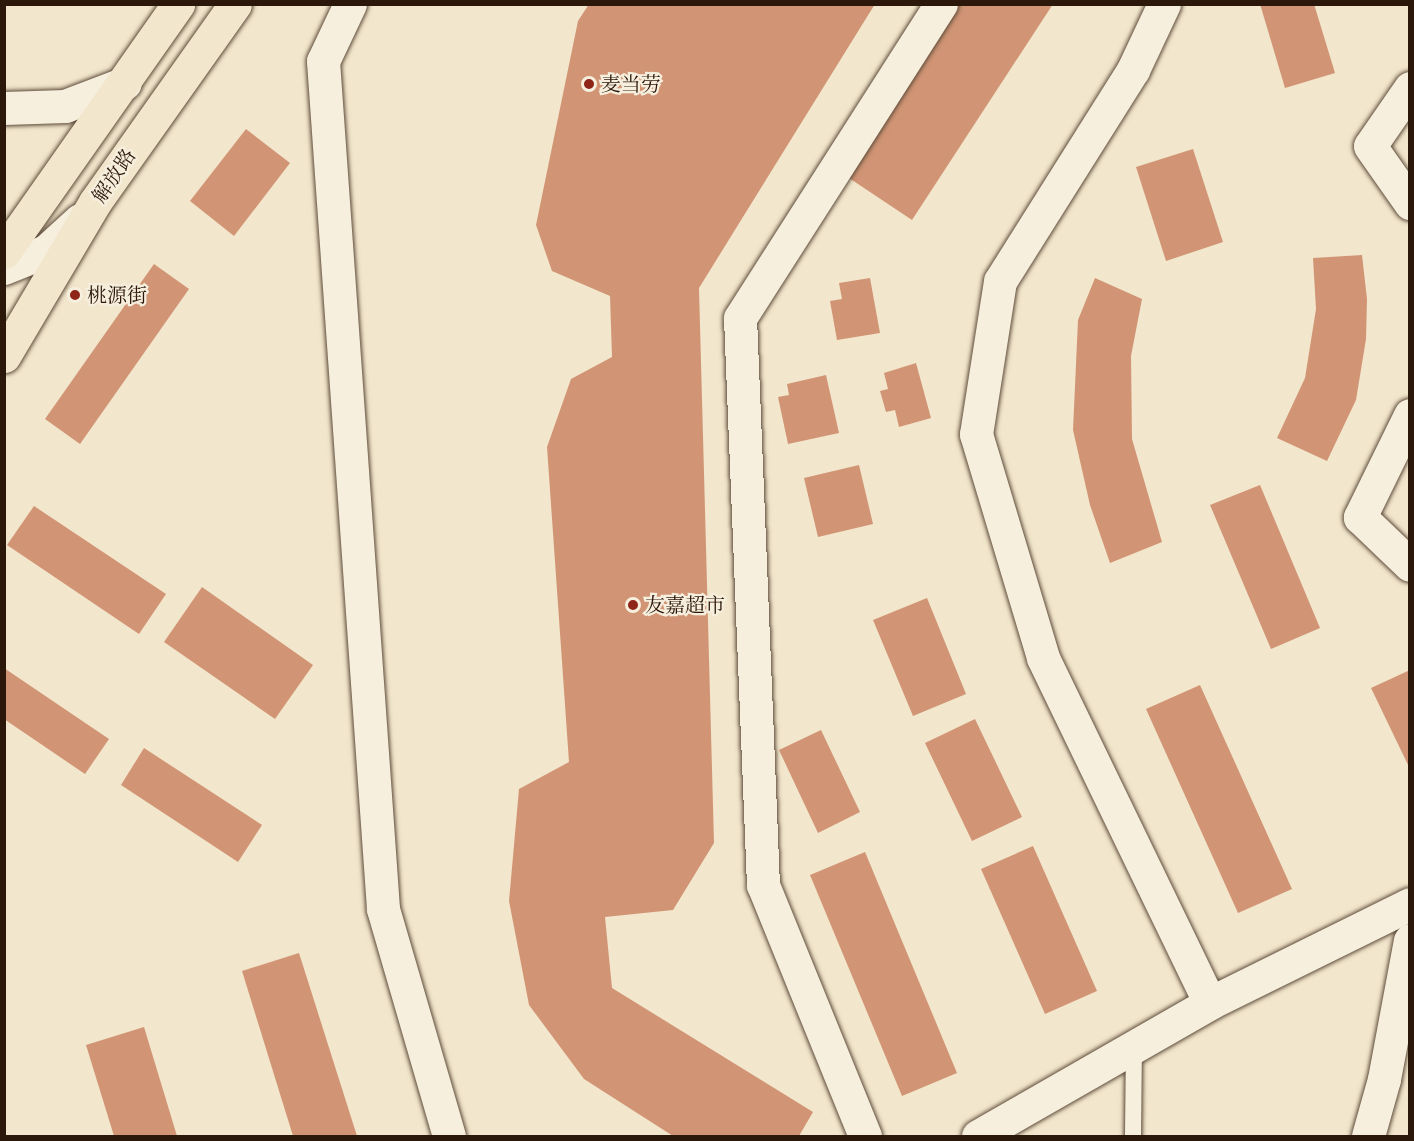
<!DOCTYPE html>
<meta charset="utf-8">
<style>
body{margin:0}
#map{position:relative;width:1414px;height:1141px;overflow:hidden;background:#f2e6cc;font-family:"IM FELL Double Pica","Noto Serif SC",serif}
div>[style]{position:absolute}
.building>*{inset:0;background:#d19575}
.roads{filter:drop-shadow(0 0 2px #5e4c3a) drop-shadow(0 0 2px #5e4c3a)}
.lane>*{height:16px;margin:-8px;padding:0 8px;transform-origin:8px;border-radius:8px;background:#f7efde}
.street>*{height:33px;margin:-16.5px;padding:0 16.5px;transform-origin:16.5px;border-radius:16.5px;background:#f7efde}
.secondary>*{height:33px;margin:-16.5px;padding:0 16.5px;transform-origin:16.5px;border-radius:16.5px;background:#f7efde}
.primary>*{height:33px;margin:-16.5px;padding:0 16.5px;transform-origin:16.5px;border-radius:16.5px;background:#f2e6cc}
.dots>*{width:16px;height:16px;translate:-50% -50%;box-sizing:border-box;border:3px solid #f7efde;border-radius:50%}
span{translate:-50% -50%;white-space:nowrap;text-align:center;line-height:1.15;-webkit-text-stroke:4.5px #f7efde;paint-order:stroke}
.poi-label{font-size:20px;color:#2c180a}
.left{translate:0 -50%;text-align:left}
.street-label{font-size:20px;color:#2c180a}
.frame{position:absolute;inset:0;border:6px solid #2c180a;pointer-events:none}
</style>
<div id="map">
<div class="building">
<i style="clip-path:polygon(589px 4px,875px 4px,699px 288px,714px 843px,673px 910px,605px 917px,612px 988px,813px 1112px,799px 1136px,673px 1136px,584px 1079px,529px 1005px,509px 901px,519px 789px,569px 762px,547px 447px,571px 379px,612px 357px,610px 296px,552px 271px,536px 225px,578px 21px)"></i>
<i style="clip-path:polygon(953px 4px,1053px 4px,912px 220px,843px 174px)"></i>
<i style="clip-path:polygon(1260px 4px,1314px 4px,1335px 73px,1285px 88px)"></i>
<i style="clip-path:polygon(246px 129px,290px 163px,234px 236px,190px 201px)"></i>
<i style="clip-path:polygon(1193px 149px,1223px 242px,1166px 261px,1136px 167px)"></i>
<i style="clip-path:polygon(1362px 255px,1367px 299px,1366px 339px,1356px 400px,1327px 461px,1277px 438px,1305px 378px,1316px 309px,1313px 258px)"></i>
<i style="clip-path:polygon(154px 264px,189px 289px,80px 444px,45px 419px)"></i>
<i style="clip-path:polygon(870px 278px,880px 333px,837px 340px,830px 301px,842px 299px,839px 283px)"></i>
<i style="clip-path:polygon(1095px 278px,1142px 299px,1131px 356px,1132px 439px,1162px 542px,1110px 563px,1090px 505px,1073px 430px,1078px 320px)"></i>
<i style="clip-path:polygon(916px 363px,931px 418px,899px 427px,895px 410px,886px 412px,880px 391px,888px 389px,884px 373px)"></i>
<i style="clip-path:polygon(826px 375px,839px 433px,788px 444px,778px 397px,789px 395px,787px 384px)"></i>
<i style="clip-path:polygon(859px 465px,873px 524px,818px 537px,804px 478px)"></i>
<i style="clip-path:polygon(1260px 485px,1320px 628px,1271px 649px,1210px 505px)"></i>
<i style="clip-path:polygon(34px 506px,166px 594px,139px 634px,7px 545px)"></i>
<i style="clip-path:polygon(202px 587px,313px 665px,275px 719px,164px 642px)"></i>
<i style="clip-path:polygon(927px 598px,966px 694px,913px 716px,873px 620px)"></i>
<i style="clip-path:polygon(4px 668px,109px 739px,85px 774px,4px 719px)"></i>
<i style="clip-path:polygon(1410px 670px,1410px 769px,1371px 688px)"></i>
<i style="clip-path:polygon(1200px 685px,1292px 889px,1238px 913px,1146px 709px)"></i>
<i style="clip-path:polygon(975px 719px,1022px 817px,972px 841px,925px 743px)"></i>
<i style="clip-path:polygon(821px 730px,860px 812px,818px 833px,779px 750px)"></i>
<i style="clip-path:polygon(144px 748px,262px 825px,238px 862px,121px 785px)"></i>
<i style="clip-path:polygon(1033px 846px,1097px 991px,1045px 1014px,981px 869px)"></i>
<i style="clip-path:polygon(865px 852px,957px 1073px,902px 1096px,810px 875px)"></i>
<i style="clip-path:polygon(299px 953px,357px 1136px,293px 1136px,242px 971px)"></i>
<i style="clip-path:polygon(144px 1027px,177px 1136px,114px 1136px,86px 1045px)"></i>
</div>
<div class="roads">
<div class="lane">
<i style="left:1133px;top:1136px;width:90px;rotate:-89.4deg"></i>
</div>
<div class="street">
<i style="left:350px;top:4px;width:63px;rotate:115.3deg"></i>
<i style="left:323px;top:61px;width:850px;rotate:85.95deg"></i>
<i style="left:383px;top:909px;width:236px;rotate:73.8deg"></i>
<i style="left:1164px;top:4px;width:73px;rotate:115.2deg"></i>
<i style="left:1133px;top:70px;width:249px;rotate:122.2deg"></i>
<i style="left:1000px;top:281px;width:155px;rotate:98.9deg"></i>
<i style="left:976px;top:434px;width:234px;rotate:73.3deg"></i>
<i style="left:1043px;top:658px;width:383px;rotate:64.2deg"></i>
<i style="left:1410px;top:88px;width:70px;rotate:124.6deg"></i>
<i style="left:1370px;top:146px;width:70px;rotate:54.9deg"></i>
<i style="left:1410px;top:415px;width:114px;rotate:116.1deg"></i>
<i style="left:1360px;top:517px;width:69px;rotate:43.8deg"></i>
<i style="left:865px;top:1136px;width:271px;rotate:-112.1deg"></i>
<i style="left:763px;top:885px;width:567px;rotate:-92.32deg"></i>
<i style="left:740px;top:318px;width:373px;rotate:-57.4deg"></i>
<i style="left:978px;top:1136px;width:267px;rotate:-29.8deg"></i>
<i style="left:1210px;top:1003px;width:223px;rotate:-26.3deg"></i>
<i style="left:1368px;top:1136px;width:59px;rotate:-74.3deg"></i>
<i style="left:1384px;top:1079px;width:141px;rotate:-79.4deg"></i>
</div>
<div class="secondary">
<i style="left:4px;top:108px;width:61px;rotate:-1.9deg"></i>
<i style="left:65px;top:106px;width:64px;rotate:-21deg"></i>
<i style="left:4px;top:268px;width:45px;rotate:-22deg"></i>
<i style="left:46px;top:251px;width:46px;rotate:-42.4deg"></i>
</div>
<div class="primary">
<i style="left:4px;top:252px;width:303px;rotate:-54.9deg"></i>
<i style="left:4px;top:356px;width:179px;rotate:-59.4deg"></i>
<i style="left:95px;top:202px;width:242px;rotate:-54.7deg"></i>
</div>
</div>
<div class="dots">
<i style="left:589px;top:84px;background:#8f2418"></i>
<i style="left:75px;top:295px;background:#8f2418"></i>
<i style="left:633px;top:605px;background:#8f2418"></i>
</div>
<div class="poi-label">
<span class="left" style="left:601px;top:84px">麦当劳</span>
<span class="left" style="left:87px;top:295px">桃源街</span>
<span class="left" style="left:645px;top:605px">友嘉超市</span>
</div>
<div class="street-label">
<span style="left:114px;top:176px;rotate:-56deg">解放路</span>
</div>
<div class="frame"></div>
</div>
